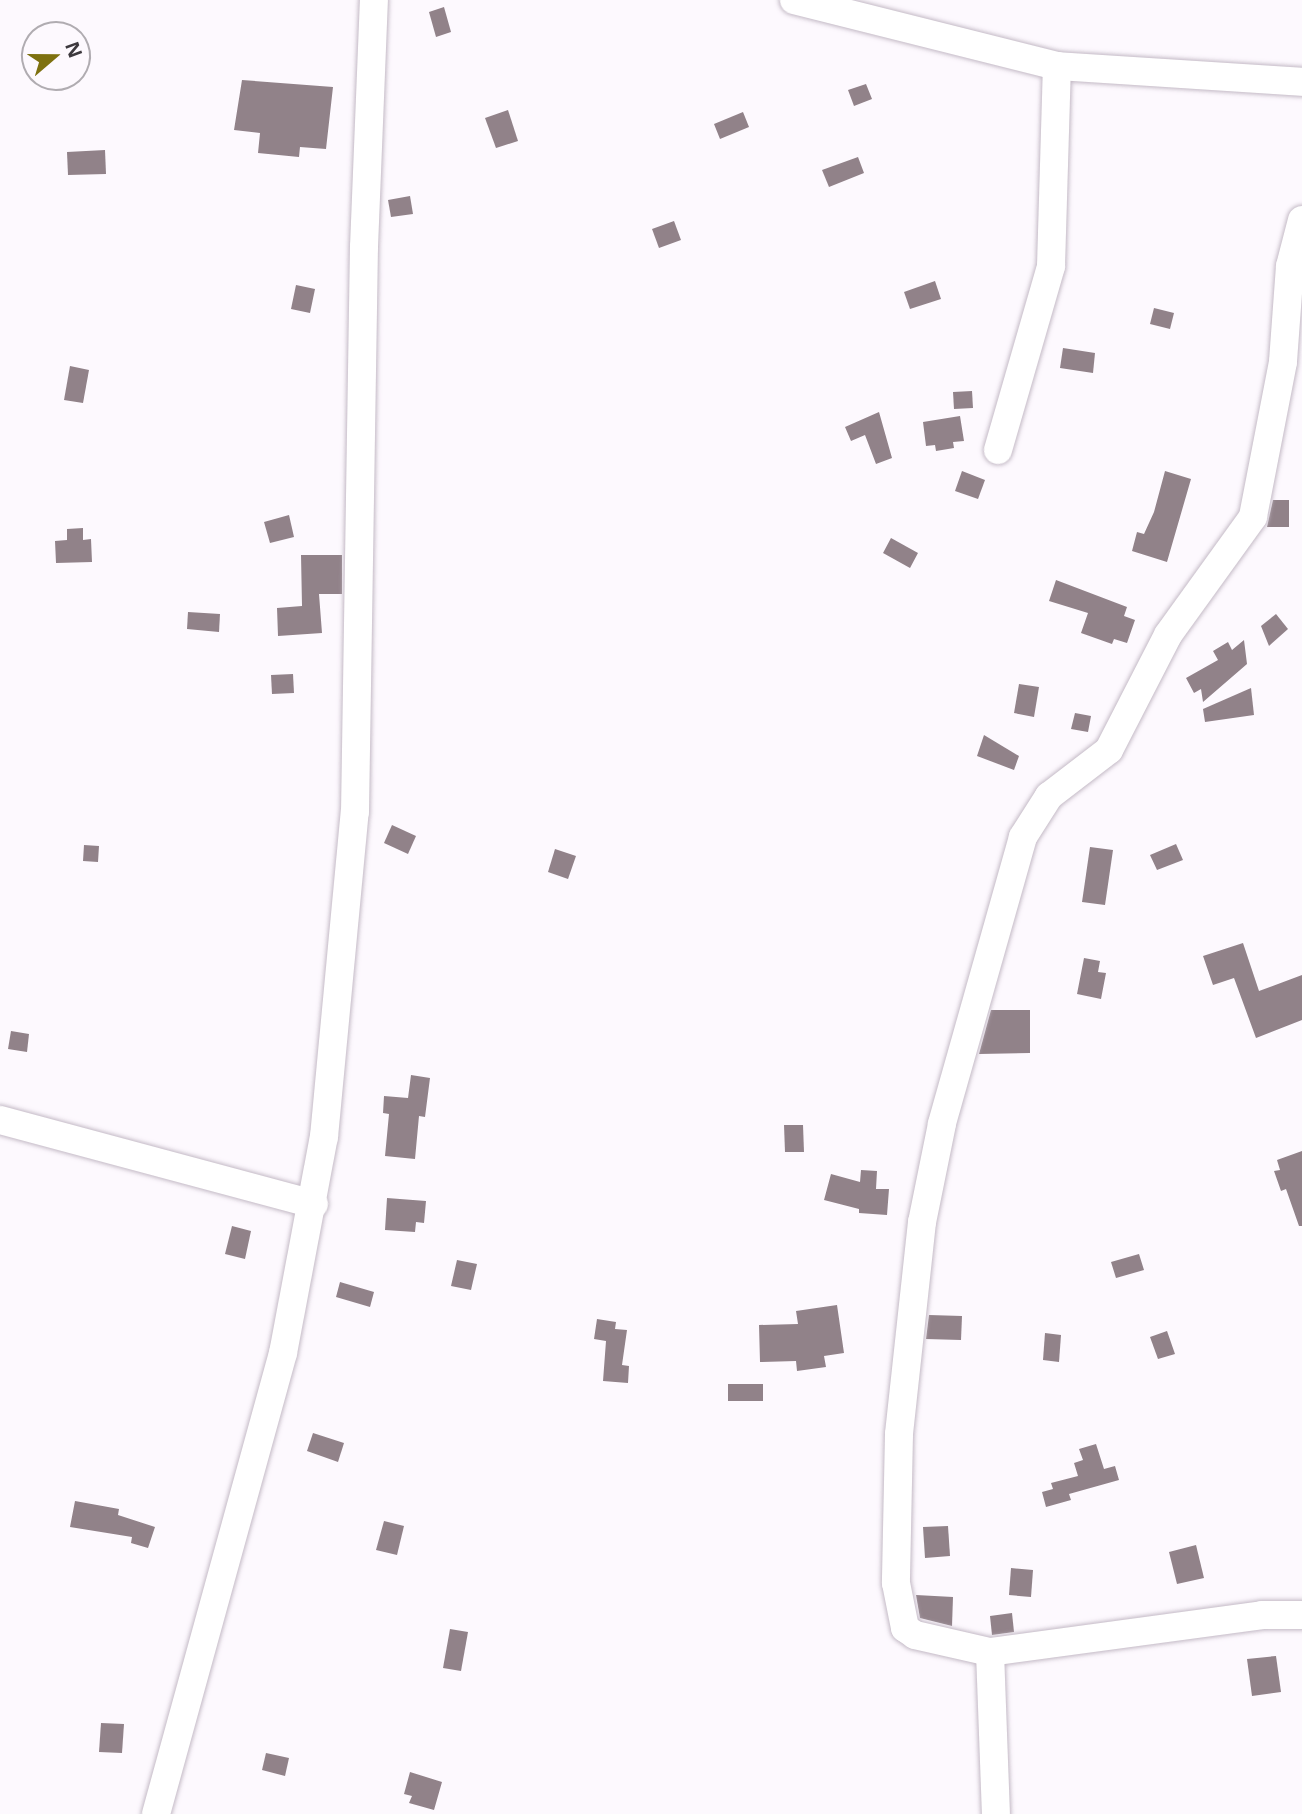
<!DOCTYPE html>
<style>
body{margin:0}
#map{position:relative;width:1302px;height:1814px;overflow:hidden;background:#fdf9fe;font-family:"Open Sans",sans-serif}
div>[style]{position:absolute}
.building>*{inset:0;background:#918289}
.roads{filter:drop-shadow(0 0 2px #c4bac6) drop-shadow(0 0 2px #c4bac6)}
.minor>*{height:28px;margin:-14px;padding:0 14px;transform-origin:14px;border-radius:14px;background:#fff}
span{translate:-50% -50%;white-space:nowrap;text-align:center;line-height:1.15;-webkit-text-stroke:5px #fdf9fe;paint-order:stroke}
.north{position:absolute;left:21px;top:21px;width:70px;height:70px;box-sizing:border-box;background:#fdf9fe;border:2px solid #b0acb1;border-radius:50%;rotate:70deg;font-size:19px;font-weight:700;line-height:28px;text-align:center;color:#3d393e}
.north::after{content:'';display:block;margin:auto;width:24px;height:32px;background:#7e7110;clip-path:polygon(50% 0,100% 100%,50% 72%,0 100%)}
</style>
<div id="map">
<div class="building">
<i style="clip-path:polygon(444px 7px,451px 32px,436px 37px,429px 12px)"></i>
<i style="clip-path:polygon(242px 80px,333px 87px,326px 149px,300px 147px,299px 157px,258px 153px,260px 133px,234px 130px)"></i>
<i style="clip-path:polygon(866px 84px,872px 99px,854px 106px,848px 90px)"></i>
<i style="clip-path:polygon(508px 110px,518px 141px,496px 148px,485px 118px)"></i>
<i style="clip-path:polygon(743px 112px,749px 127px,720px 139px,714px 124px)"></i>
<i style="clip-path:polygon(105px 150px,106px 174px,68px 175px,67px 152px)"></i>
<i style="clip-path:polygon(858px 157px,864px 173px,829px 187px,822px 170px)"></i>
<i style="clip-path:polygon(410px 196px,413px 214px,391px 217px,388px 200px)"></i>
<i style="clip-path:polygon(674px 221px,681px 240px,659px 248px,652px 229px)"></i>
<i style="clip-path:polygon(935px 281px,941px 299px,910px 309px,904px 292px)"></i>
<i style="clip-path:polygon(296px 285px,315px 289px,310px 313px,291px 309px)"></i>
<i style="clip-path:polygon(1154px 308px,1174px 313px,1170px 329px,1150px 324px)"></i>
<i style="clip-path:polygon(1063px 348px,1095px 353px,1093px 373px,1060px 368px)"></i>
<i style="clip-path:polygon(70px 366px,89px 370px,83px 403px,64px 400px)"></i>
<i style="clip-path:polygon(972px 391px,973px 408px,954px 409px,953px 392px)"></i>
<i style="clip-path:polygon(879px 412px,892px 458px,876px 464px,865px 435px,851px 441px,845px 427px)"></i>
<i style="clip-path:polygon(960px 416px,964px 441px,953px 442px,954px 448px,936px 451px,935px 445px,926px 446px,923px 422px)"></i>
<i style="clip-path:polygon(962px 471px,985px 480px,978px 499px,955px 491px)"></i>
<i style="clip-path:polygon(1165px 471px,1191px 479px,1167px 562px,1132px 551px,1137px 532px,1144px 534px,1154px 512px)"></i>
<i style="clip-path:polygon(1273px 500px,1289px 500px,1289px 527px,1267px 527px)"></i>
<i style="clip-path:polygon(289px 515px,294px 537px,270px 543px,264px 522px)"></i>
<i style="clip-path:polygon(83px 528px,83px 540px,91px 539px,92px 562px,56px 563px,55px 541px,67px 540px,67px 529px)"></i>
<i style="clip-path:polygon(891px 538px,918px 553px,910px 568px,883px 553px)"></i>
<i style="clip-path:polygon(301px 555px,342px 555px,342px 594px,319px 594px,322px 633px,278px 636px,277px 608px,302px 606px)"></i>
<i style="clip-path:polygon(1056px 580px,1127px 607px,1124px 616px,1135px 620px,1127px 643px,1114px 639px,1112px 644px,1081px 633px,1088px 613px,1049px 601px)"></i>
<i style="clip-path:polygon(188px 612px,220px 614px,219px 632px,187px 629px)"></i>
<i style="clip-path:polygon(1276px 614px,1288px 629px,1269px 646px,1261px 626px)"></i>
<i style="clip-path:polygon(1244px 640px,1247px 664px,1203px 702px,1201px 689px,1194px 693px,1186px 678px,1218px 660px,1213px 651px,1228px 642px,1232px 650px)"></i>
<i style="clip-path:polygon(293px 674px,294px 693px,272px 694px,271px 675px)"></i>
<i style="clip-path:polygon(1019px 684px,1039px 687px,1034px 717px,1014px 713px)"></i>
<i style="clip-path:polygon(1251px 688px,1254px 715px,1205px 722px,1203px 709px)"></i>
<i style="clip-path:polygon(1075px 713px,1091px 716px,1088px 732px,1071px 729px)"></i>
<i style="clip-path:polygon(984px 735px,1019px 756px,1014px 770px,977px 756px)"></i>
<i style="clip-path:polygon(392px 825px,416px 836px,408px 854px,384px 843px)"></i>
<i style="clip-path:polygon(1176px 844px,1183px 860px,1157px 870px,1150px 855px)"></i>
<i style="clip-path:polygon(84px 845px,99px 846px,98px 862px,83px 861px)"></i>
<i style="clip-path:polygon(1090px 847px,1113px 850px,1105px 905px,1082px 902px)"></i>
<i style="clip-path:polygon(555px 849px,576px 856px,568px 879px,548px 872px)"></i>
<i style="clip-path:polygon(1243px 943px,1259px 991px,1302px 975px,1302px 1020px,1256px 1038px,1234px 978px,1213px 985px,1203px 956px)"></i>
<i style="clip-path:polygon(1084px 958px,1100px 961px,1098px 972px,1106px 973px,1101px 999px,1077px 994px)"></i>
<i style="clip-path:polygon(991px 1010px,1030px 1010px,1030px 1053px,979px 1054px)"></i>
<i style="clip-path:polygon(11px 1031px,29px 1034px,27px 1052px,8px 1049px)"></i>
<i style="clip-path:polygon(411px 1075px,430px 1078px,425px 1117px,419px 1116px,415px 1159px,385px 1156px,389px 1114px,383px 1113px,384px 1096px,408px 1098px)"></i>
<i style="clip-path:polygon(784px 1125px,803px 1125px,804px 1152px,785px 1152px)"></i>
<i style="clip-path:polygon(1302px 1151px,1302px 1226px,1299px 1226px,1286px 1189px,1281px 1191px,1274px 1171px,1280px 1170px,1277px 1160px)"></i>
<i style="clip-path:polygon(861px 1170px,877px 1171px,876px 1189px,889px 1189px,887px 1215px,859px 1213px,859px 1209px,824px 1200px,831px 1174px,860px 1182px)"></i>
<i style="clip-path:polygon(387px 1198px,426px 1201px,424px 1223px,416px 1222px,415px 1232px,385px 1230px)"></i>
<i style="clip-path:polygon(232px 1226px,251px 1231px,245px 1259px,225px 1254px)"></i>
<i style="clip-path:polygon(1139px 1254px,1144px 1270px,1116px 1278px,1111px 1262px)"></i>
<i style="clip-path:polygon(457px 1260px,477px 1264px,471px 1290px,451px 1286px)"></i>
<i style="clip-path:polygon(340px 1282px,374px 1292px,370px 1307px,336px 1297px)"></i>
<i style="clip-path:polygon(837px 1305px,844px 1353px,824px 1356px,826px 1367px,797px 1371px,796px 1361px,760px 1362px,759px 1325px,798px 1324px,796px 1311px)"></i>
<i style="clip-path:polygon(929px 1315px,962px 1316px,961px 1340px,926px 1339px)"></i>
<i style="clip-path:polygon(597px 1319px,616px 1322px,615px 1329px,627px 1330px,622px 1365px,629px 1366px,628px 1383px,603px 1381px,606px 1341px,594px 1339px)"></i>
<i style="clip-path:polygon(1167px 1331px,1175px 1354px,1158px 1359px,1150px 1337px)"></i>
<i style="clip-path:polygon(1045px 1333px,1061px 1335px,1059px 1362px,1043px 1360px)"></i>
<i style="clip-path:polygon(728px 1384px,763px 1384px,763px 1401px,728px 1401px)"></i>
<i style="clip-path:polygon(313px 1433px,344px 1443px,338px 1462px,307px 1451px)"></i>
<i style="clip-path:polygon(1096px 1444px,1104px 1469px,1115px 1466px,1119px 1480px,1069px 1494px,1071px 1500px,1046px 1507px,1042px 1492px,1053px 1489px,1051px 1483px,1078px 1476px,1074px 1463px,1083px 1460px,1079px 1449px)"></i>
<i style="clip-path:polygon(75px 1501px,119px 1509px,118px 1515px,155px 1527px,148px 1548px,131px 1543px,132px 1537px,70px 1527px)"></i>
<i style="clip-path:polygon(384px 1521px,404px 1526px,397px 1555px,376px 1550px)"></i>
<i style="clip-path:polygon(948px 1526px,950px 1556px,925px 1558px,923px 1527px)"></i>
<i style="clip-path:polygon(1196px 1545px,1204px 1578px,1177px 1584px,1169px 1552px)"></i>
<i style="clip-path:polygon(1011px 1568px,1033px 1570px,1031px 1597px,1009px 1595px)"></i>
<i style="clip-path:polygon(916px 1595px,953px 1597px,952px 1626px,920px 1618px)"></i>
<i style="clip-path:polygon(1012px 1613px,1014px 1632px,992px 1635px,990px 1616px)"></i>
<i style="clip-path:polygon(450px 1629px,468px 1632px,461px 1671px,443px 1668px)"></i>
<i style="clip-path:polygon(1276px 1656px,1281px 1692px,1252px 1696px,1247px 1659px)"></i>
<i style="clip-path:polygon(101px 1723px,124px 1724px,122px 1753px,99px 1752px)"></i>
<i style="clip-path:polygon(266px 1753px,289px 1758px,285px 1776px,262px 1770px)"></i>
<i style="clip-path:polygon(410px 1772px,442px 1782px,434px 1810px,409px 1803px,412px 1796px,404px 1794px)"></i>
</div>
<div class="roads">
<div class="minor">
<i style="left:794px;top:0;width:271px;rotate:14.1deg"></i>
<i style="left:1057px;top:66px;width:246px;rotate:3.7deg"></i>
<i style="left:1302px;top:220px;width:48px;rotate:104.6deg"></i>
<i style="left:1290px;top:266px;width:96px;rotate:94.2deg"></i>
<i style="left:1283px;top:362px;width:158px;rotate:101deg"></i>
<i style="left:1253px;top:517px;width:145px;rotate:125.8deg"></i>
<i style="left:1168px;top:635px;width:129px;rotate:117.2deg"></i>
<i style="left:1109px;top:750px;width:76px;rotate:142.5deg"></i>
<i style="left:1049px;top:796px;width:49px;rotate:122.4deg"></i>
<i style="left:1023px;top:837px;width:298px;rotate:105.8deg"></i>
<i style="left:942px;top:1124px;width:100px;rotate:101.5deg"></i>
<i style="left:922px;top:1222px;width:213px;rotate:96.2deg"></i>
<i style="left:899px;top:1434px;width:149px;rotate:91.2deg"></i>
<i style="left:896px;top:1583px;width:46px;rotate:78.7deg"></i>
<i style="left:905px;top:1628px;width:12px;rotate:35deg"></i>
<i style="left:915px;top:1635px;width:77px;rotate:12.8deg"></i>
<i style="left:990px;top:1652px;width:275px;rotate:-7.7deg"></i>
<i style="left:1262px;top:1615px;width:40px"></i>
<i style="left:998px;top:450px;width:191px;rotate:-73.9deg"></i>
<i style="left:1051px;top:266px;width:200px;rotate:-88.3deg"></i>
<i style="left:0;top:1120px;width:325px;rotate:15deg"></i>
<i style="left:990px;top:1652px;width:162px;rotate:87.9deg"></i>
<i style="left:156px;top:1814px;width:478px;rotate:-74.6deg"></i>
<i style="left:283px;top:1353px;width:220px;rotate:-79.3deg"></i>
<i style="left:324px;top:1137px;width:326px;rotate:-84.6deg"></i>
<i style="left:355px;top:812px;width:565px;rotate:-89.09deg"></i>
<i style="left:364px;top:247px;width:247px;rotate:-87.7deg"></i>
</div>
</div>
<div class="north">N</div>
</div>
